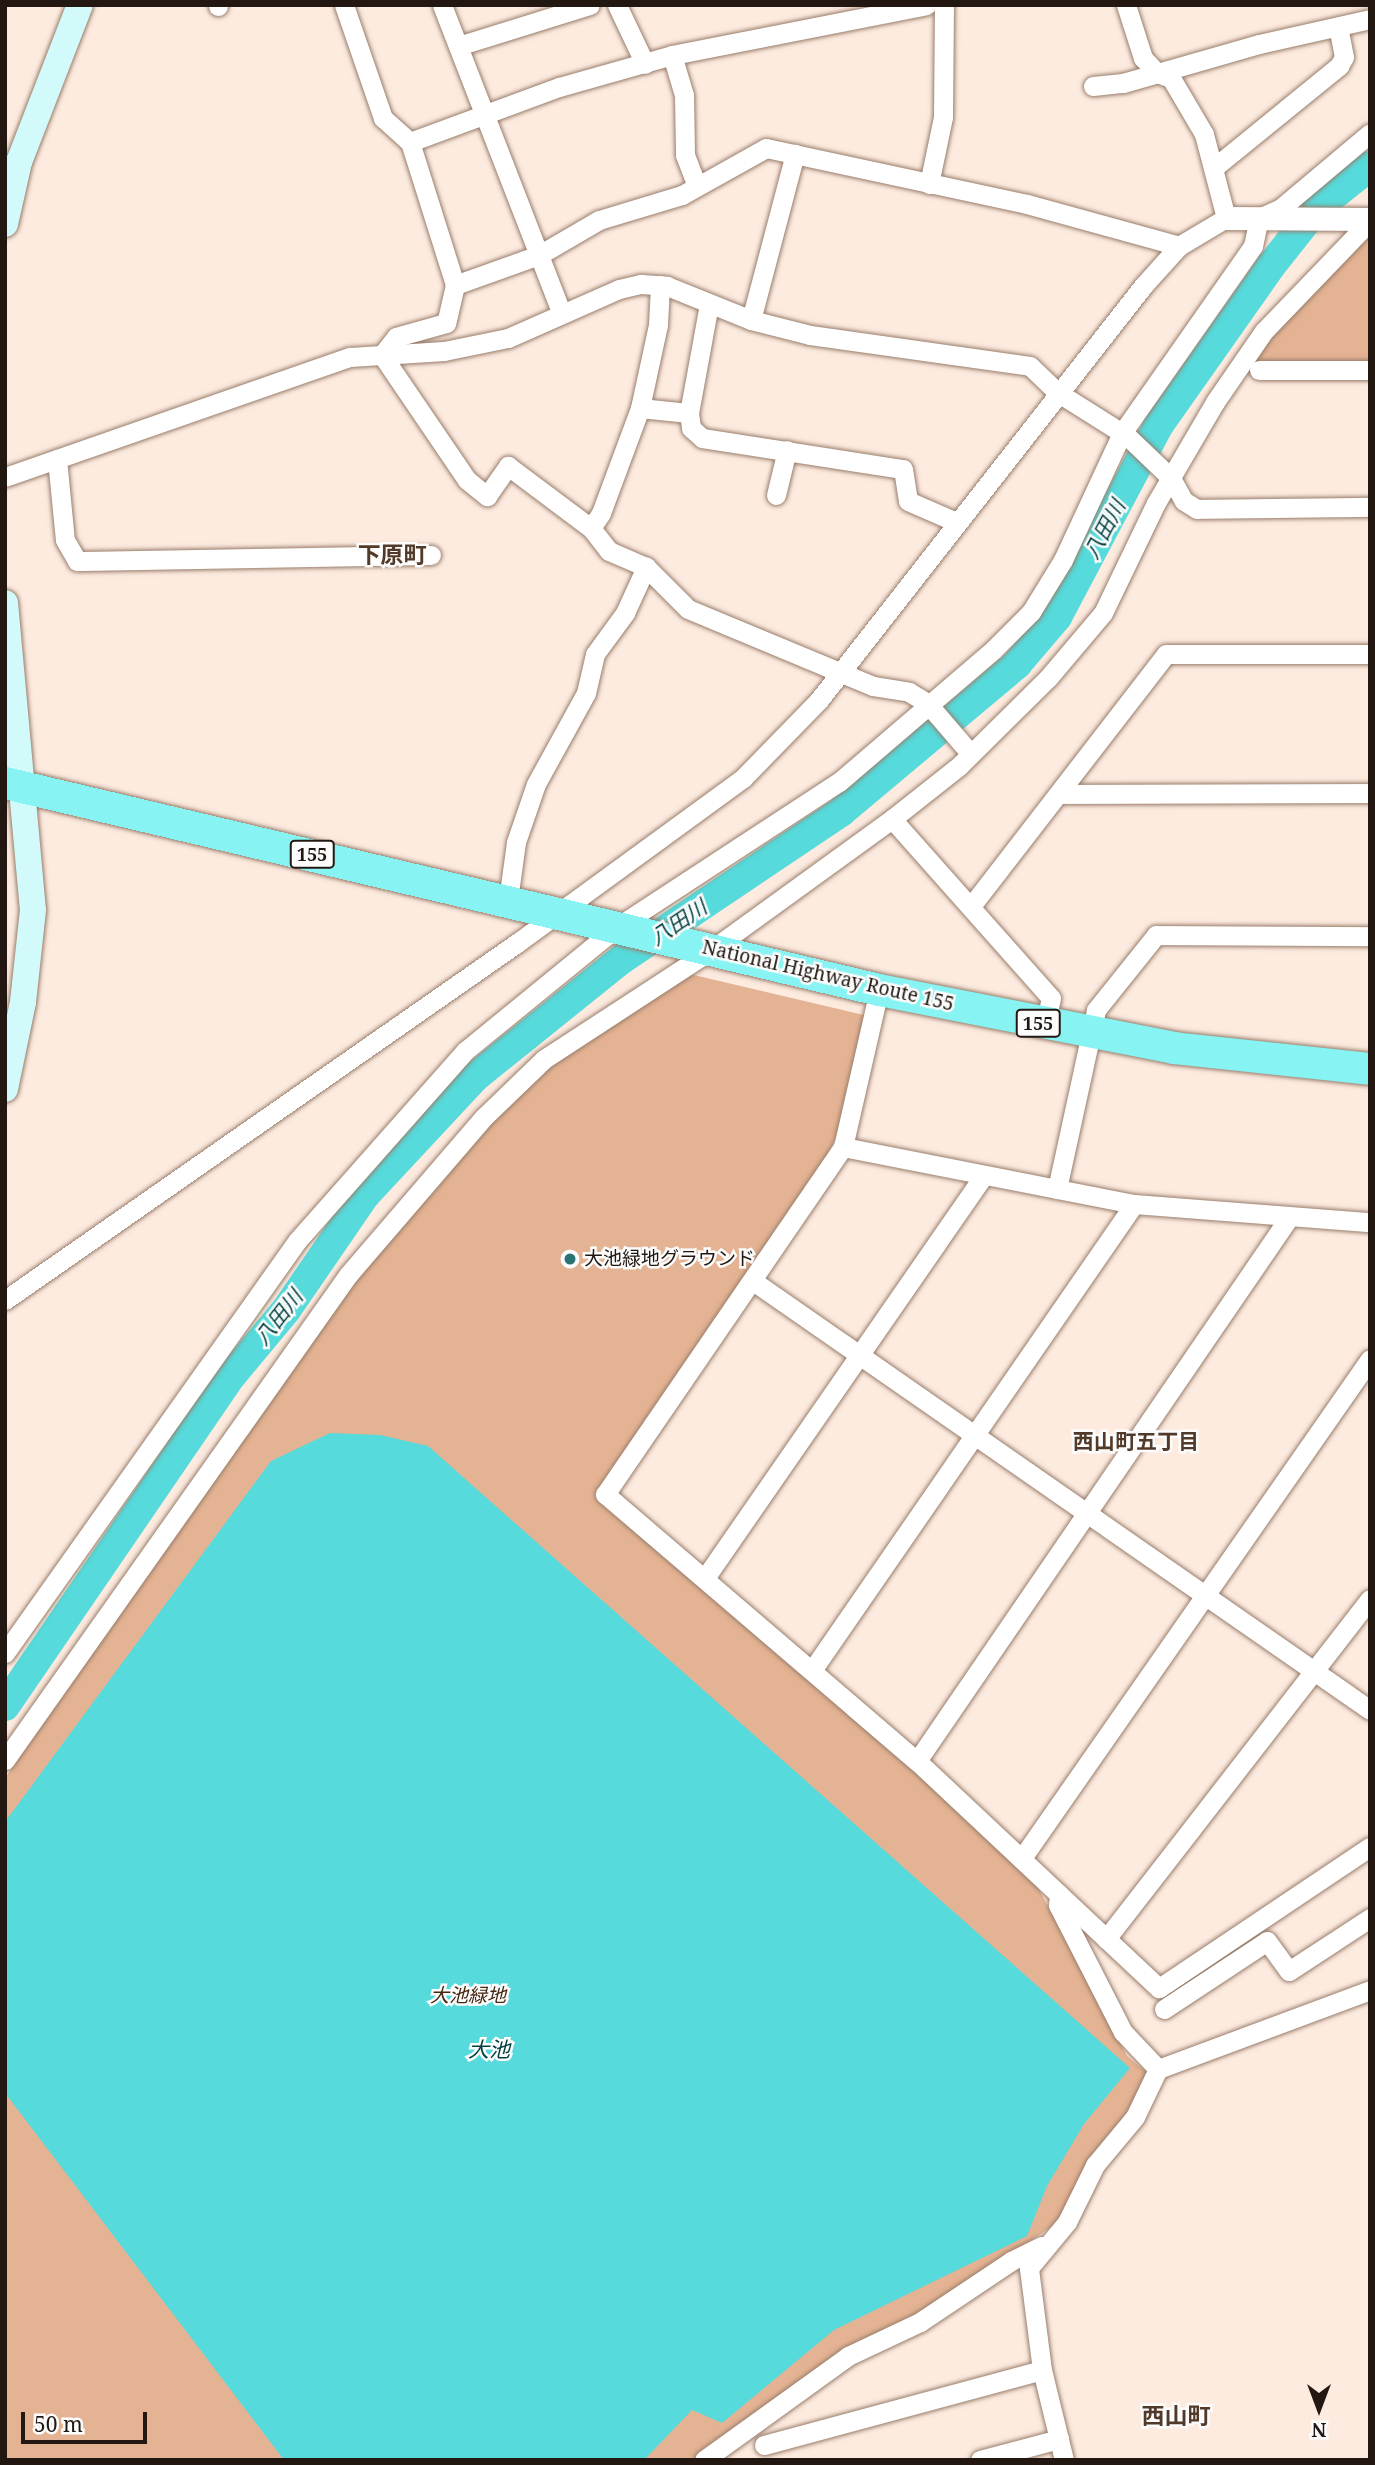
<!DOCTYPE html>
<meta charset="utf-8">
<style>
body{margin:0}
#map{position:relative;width:1375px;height:2465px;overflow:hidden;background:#fdebdf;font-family:"Noto Serif","Noto Sans JP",serif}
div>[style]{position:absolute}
.green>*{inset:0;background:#e4b393}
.water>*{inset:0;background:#56dadb}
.river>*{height:30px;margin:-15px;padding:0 15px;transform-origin:15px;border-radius:15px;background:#56dadb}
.roads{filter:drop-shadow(0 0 2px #987d6b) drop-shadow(0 0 2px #987d6b)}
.minor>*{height:19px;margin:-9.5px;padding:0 9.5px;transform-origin:9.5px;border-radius:9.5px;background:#fff}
.tertiary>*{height:23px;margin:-11.5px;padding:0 11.5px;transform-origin:11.5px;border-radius:11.5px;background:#fff}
.secondary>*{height:26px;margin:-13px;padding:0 13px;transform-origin:13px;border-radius:13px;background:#d2fafa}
.trunk>*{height:32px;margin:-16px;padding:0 16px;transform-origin:16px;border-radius:16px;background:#87f3f3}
.dots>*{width:19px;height:19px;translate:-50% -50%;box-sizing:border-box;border:4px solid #fcfcfc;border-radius:50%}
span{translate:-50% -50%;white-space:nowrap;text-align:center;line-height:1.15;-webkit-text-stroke:5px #fcfcfc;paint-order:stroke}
.shield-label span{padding:2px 5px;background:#fcfcfc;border:2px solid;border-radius:5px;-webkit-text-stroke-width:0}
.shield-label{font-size:18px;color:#231811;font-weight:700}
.street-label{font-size:19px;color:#231811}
.poi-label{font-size:19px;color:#231811}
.left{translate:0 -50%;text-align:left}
.park-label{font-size:19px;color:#462710;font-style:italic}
.water-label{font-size:21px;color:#003e3f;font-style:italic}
.neighbourhood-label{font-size:21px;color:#513a29;font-weight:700}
.quarter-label{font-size:23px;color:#513a29;font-weight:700}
.frame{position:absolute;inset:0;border:7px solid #231811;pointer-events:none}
.north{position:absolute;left:1284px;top:2374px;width:70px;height:70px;-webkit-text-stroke:5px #fcfcfc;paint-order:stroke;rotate:180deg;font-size:19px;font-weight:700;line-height:28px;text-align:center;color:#231811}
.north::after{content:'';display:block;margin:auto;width:24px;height:32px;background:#231811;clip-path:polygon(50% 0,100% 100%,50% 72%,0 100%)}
.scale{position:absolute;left:21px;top:2412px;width:126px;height:32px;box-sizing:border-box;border:4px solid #231811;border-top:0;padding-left:9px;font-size:21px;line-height:24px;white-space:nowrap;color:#231811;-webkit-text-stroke:5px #fcfcfc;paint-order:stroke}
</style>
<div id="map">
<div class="green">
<i style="clip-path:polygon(1370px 234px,1370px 367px,1246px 367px,1262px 342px)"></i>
<i style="clip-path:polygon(681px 972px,868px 1016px,844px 1118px,827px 1157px,595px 1494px,903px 1758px,1034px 1880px,1127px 2056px,1149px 2074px,1062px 2220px,694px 2460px,5px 2460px,5px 1778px,349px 1285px,487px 1122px,549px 1062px)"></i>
</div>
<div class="water">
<i style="clip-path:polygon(330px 1433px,380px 1435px,428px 1446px,1130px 2068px,1084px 2124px,1047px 2186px,1027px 2236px,834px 2330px,722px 2423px,692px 2410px,644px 2460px,284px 2460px,5px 2093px,5px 1822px,271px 1461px)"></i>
</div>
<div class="river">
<i style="left:5px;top:1706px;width:401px;rotate:-55.6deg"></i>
<i style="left:232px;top:1375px;width:85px;rotate:-50.3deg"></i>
<i style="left:286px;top:1310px;width:140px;rotate:-55.5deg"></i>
<i style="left:365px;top:1195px;width:161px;rotate:-47deg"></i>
<i style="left:475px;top:1077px;width:189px;rotate:-38.8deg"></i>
<i style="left:622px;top:959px;width:265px;rotate:-33.9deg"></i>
<i style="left:842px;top:811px;width:229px;rotate:-40deg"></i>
<i style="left:1017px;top:664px;width:62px;rotate:-49.6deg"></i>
<i style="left:1057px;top:617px;width:216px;rotate:-62.1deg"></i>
<i style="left:1158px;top:426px;width:194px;rotate:-54.8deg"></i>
<i style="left:1270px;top:267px;width:74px;rotate:-51.6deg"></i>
<i style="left:1316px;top:209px;width:69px;rotate:-38.5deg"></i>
</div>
<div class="roads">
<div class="minor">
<i style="left:218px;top:5px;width:1px;rotate:90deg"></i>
<i style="left:344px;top:5px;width:120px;rotate:71deg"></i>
<i style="left:383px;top:118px;width:36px;rotate:42deg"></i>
<i style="left:410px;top:142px;width:150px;rotate:72.5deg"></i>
<i style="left:455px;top:285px;width:39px;rotate:103deg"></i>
<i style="left:446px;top:323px;width:52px;rotate:164.4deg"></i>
<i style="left:396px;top:337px;width:23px;rotate:128deg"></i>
<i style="left:382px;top:355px;width:151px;rotate:55.8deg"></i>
<i style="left:467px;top:480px;width:26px;rotate:39deg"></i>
<i style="left:487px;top:496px;width:37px;rotate:-55deg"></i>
<i style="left:508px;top:466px;width:104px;rotate:36.8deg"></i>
<i style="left:591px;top:528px;width:29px;rotate:52deg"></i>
<i style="left:609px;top:551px;width:40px;rotate:23.4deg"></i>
<i style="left:646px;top:567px;width:59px;rotate:45deg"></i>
<i style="left:688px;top:609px;width:200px;rotate:22.6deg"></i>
<i style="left:873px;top:686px;width:36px;rotate:9deg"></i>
<i style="left:909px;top:692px;width:21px;rotate:31deg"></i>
<i style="left:927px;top:703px;width:66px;rotate:49.3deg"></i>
<i style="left:442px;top:5px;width:331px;rotate:68.8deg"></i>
<i style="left:617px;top:5px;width:65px;rotate:64.6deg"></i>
<i style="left:458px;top:46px;width:138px;rotate:-17.3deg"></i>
<i style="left:672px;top:55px;width:42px;rotate:73.3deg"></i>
<i style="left:684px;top:95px;width:60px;rotate:89deg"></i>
<i style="left:685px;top:155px;width:33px;rotate:69deg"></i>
<i style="left:1093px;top:86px;width:30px;rotate:-6deg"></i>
<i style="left:1123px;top:83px;width:141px;rotate:-16deg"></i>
<i style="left:1259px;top:44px;width:114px;rotate:-12.7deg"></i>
<i style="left:410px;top:142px;width:159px;rotate:-20.3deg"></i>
<i style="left:559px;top:87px;width:117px;rotate:-15.8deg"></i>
<i style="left:672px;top:55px;width:259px;rotate:-11.1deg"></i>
<i style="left:1216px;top:166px;width:159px;rotate:-39.1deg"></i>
<i style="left:1339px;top:66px;width:10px;rotate:-61deg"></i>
<i style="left:1344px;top:57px;width:31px;rotate:-101deg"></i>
<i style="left:929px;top:184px;width:68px;rotate:-78.2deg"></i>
<i style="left:943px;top:117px;width:112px;rotate:-89.5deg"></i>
<i style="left:455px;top:285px;width:89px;rotate:-19.7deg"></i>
<i style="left:539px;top:255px;width:69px;rotate:-30.3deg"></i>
<i style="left:599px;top:220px;width:87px;rotate:-16.8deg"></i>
<i style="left:682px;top:195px;width:96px;rotate:-29.2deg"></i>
<i style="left:766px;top:148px;width:267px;rotate:12.1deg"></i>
<i style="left:1027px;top:204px;width:158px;rotate:15.4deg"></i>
<i style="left:709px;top:304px;width:111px;rotate:100.4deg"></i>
<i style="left:689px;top:413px;width:15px;rotate:82deg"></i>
<i style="left:691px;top:428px;width:15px;rotate:42deg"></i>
<i style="left:702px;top:438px;width:203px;rotate:8.8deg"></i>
<i style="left:903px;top:469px;width:32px;rotate:81deg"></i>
<i style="left:908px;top:501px;width:52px;rotate:23.6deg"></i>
<i style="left:751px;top:320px;width:172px;rotate:-75.2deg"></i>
<i style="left:1259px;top:370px;width:111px"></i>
<i style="left:640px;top:408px;width:49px;rotate:5.8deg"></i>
<i style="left:57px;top:459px;width:81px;rotate:84.4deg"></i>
<i style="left:65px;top:540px;width:24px;rotate:60deg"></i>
<i style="left:77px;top:561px;width:354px;rotate:-1deg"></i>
<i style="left:5px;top:477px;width:365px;rotate:-19.2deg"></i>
<i style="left:350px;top:357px;width:94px;rotate:-3.7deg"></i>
<i style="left:444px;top:351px;width:65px;rotate:-11.5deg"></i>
<i style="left:508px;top:338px;width:121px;rotate:-23.8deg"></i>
<i style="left:619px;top:289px;width:23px;rotate:-13deg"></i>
<i style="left:641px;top:284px;width:26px;rotate:4deg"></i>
<i style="left:667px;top:286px;width:91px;rotate:22deg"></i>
<i style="left:751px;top:320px;width:61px;rotate:14.3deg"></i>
<i style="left:810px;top:335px;width:222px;rotate:8deg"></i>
<i style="left:1030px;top:366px;width:37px;rotate:44deg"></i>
<i style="left:1057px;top:392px;width:83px;rotate:32.2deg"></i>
<i style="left:1127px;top:436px;width:61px;rotate:43.7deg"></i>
<i style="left:1171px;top:478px;width:26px;rotate:61deg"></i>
<i style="left:1184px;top:501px;width:15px;rotate:32deg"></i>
<i style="left:1197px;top:509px;width:173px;rotate:-0.7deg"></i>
<i style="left:776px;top:495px;width:46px;rotate:-76.3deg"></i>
<i style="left:591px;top:528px;width:18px;rotate:-56deg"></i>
<i style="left:601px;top:513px;width:112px;rotate:-69.6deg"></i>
<i style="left:640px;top:408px;width:85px;rotate:-77.8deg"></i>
<i style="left:658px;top:325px;width:40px;rotate:-87.1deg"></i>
<i style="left:1059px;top:794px;width:311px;rotate:-0.2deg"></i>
<i style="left:892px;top:819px;width:239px;rotate:48.4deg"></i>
<i style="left:1051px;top:998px;width:27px;rotate:103deg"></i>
<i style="left:508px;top:900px;width:59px;rotate:-82.1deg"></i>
<i style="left:516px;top:842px;width:61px;rotate:-71deg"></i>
<i style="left:536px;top:784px;width:104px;rotate:-61.2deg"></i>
<i style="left:586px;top:693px;width:40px;rotate:-77deg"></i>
<i style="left:595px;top:654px;width:51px;rotate:-53.8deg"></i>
<i style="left:625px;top:613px;width:51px;rotate:-65.5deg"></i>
<i style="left:972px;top:905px;width:317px;rotate:-52.3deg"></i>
<i style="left:1166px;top:654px;width:204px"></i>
<i style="left:879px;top:990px;width:161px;rotate:102.9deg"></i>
<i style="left:843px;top:1147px;width:421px;rotate:124.4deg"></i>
<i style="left:605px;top:1494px;width:411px;rotate:40.6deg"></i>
<i style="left:917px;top:1761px;width:332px;rotate:43.2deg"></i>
<i style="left:1159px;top:1988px;width:254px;rotate:-33.8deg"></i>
<i style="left:843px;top:1147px;width:297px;rotate:11.1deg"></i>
<i style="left:1134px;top:1204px;width:237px;rotate:4.4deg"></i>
<i style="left:1057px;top:1189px;width:183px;rotate:-77.7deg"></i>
<i style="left:1096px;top:1010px;width:96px;rotate:-51.3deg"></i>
<i style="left:1156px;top:935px;width:214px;rotate:0.3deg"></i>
<i style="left:753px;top:1281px;width:751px;rotate:34.81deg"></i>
<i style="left:5px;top:1300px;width:624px;rotate:-34.89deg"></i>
<i style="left:517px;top:943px;width:280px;rotate:-36.1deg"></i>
<i style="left:743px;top:778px;width:109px;rotate:-45.7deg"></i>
<i style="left:819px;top:700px;width:526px;rotate:-51.95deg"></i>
<i style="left:1143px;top:286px;width:54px;rotate:-48deg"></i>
<i style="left:1179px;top:246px;width:55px;rotate:-30.8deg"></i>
<i style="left:1226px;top:218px;width:87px;rotate:-104.7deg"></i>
<i style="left:1204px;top:134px;width:65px;rotate:-120.5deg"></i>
<i style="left:1171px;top:78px;width:15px;rotate:-160deg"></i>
<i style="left:1157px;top:73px;width:21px;rotate:-133deg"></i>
<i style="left:1143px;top:58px;width:56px;rotate:-107.8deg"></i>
<i style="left:705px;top:1578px;width:490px;rotate:-55.3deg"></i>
<i style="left:5px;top:1653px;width:505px;rotate:-54.67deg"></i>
<i style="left:297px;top:1241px;width:254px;rotate:-48.5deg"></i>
<i style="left:465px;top:1051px;width:196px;rotate:-39.2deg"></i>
<i style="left:617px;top:927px;width:265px;rotate:-33.2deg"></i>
<i style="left:839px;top:782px;width:203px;rotate:-40.6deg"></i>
<i style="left:993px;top:650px;width:54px;rotate:-45deg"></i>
<i style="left:1031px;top:612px;width:61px;rotate:-58.4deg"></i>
<i style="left:1063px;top:560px;width:140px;rotate:-65.1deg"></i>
<i style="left:1122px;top:433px;width:228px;rotate:-55deg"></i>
<i style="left:1253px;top:246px;width:29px;rotate:-78deg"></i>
<i style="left:1259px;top:218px;width:24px;rotate:-24deg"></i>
<i style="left:1281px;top:208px;width:116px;rotate:-40.1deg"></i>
<i style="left:813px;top:1669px;width:565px;rotate:-55.38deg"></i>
<i style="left:5px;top:1760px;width:594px;rotate:-54.73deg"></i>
<i style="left:348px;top:1275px;width:208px;rotate:-49.3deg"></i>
<i style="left:484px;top:1117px;width:83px;rotate:-44deg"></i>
<i style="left:544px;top:1059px;width:199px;rotate:-33.1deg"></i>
<i style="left:711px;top:950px;width:223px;rotate:-35.9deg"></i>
<i style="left:892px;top:819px;width:85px;rotate:-38.3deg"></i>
<i style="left:959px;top:766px;width:125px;rotate:-44.7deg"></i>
<i style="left:1048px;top:678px;width:85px;rotate:-49.8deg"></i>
<i style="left:1103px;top:613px;width:122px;rotate:-64.3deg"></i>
<i style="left:1156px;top:503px;width:117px;rotate:-59.7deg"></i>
<i style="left:1215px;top:402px;width:86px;rotate:-55.4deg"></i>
<i style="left:1264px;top:331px;width:153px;rotate:-46.1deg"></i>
<i style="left:917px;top:1761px;width:660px;rotate:-55.61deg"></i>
<i style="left:1022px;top:1858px;width:608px;rotate:-55.11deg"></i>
<i style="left:1059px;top:1894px;width:11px;rotate:95deg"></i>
<i style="left:1058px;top:1905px;width:143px;rotate:62.9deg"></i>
<i style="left:1123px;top:2032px;width:51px;rotate:46.6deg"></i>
<i style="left:1106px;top:1939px;width:430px;rotate:-52.2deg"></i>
<i style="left:1164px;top:2009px;width:123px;rotate:-33.4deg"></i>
<i style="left:1267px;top:1941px;width:37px;rotate:54deg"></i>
<i style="left:1289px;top:1971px;width:97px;rotate:-33.2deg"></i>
<i style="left:764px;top:2445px;width:288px;rotate:-15.1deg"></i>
<i style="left:704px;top:2460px;width:178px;rotate:-35.8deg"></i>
<i style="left:848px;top:2356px;width:80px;rotate:-25.3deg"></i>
<i style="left:920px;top:2322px;width:110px;rotate:-33.8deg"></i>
<i style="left:1011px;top:2261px;width:34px;rotate:-26deg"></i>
<i style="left:980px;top:2460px;width:82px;rotate:-14.9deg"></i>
<i style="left:1064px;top:2460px;width:93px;rotate:-103.7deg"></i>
<i style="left:1042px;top:2370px;width:103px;rotate:-97.3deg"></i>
<i style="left:1029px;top:2268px;width:60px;rotate:-50.4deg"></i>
<i style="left:1067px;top:2222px;width:64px;rotate:-63.8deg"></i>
<i style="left:1095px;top:2165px;width:62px;rotate:-50.2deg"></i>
<i style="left:1135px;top:2117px;width:53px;rotate:-64.4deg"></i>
<i style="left:1158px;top:2069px;width:226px;rotate:-20.4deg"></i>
</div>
<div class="tertiary">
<i style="left:1226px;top:218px;width:144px;rotate:0.4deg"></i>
</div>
<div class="secondary">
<i style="left:5px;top:224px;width:64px;rotate:-77.3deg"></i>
<i style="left:19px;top:162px;width:168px;rotate:-68.8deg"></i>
<i style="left:5px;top:603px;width:308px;rotate:84.8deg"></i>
<i style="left:33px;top:910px;width:93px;rotate:96.2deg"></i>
<i style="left:23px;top:1002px;width:89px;rotate:101.7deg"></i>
</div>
<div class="trunk">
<i style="left:5px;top:783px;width:898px;rotate:13.32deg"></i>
<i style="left:879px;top:990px;width:301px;rotate:11.1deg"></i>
<i style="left:1174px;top:1048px;width:197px;rotate:6.1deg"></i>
</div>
</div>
<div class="dots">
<i style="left:570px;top:1259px;background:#287373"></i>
</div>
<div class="shield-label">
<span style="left:312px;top:854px">155</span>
<span style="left:1038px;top:1023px">155</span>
</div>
<div class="street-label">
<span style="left:828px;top:976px;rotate:13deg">National Highway Route 155</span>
</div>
<div class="poi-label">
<span class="left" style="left:584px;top:1259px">大池緑地グラウンド</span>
</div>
<div class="park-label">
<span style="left:468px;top:1996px">大池緑地</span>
</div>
<div class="water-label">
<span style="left:1104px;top:529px;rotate:-62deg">八田川</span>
<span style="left:678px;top:922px;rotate:-34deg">八田川</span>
<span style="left:278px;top:1317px;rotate:-52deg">八田川</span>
<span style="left:489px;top:2049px">大池</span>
</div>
<div class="neighbourhood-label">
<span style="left:1136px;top:1441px">西山町五丁目</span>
</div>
<div class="quarter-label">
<span style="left:392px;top:554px">下原町</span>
<span style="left:1176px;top:2415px">西山町</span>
</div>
<div class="frame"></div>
<div class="north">N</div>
<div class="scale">50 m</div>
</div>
